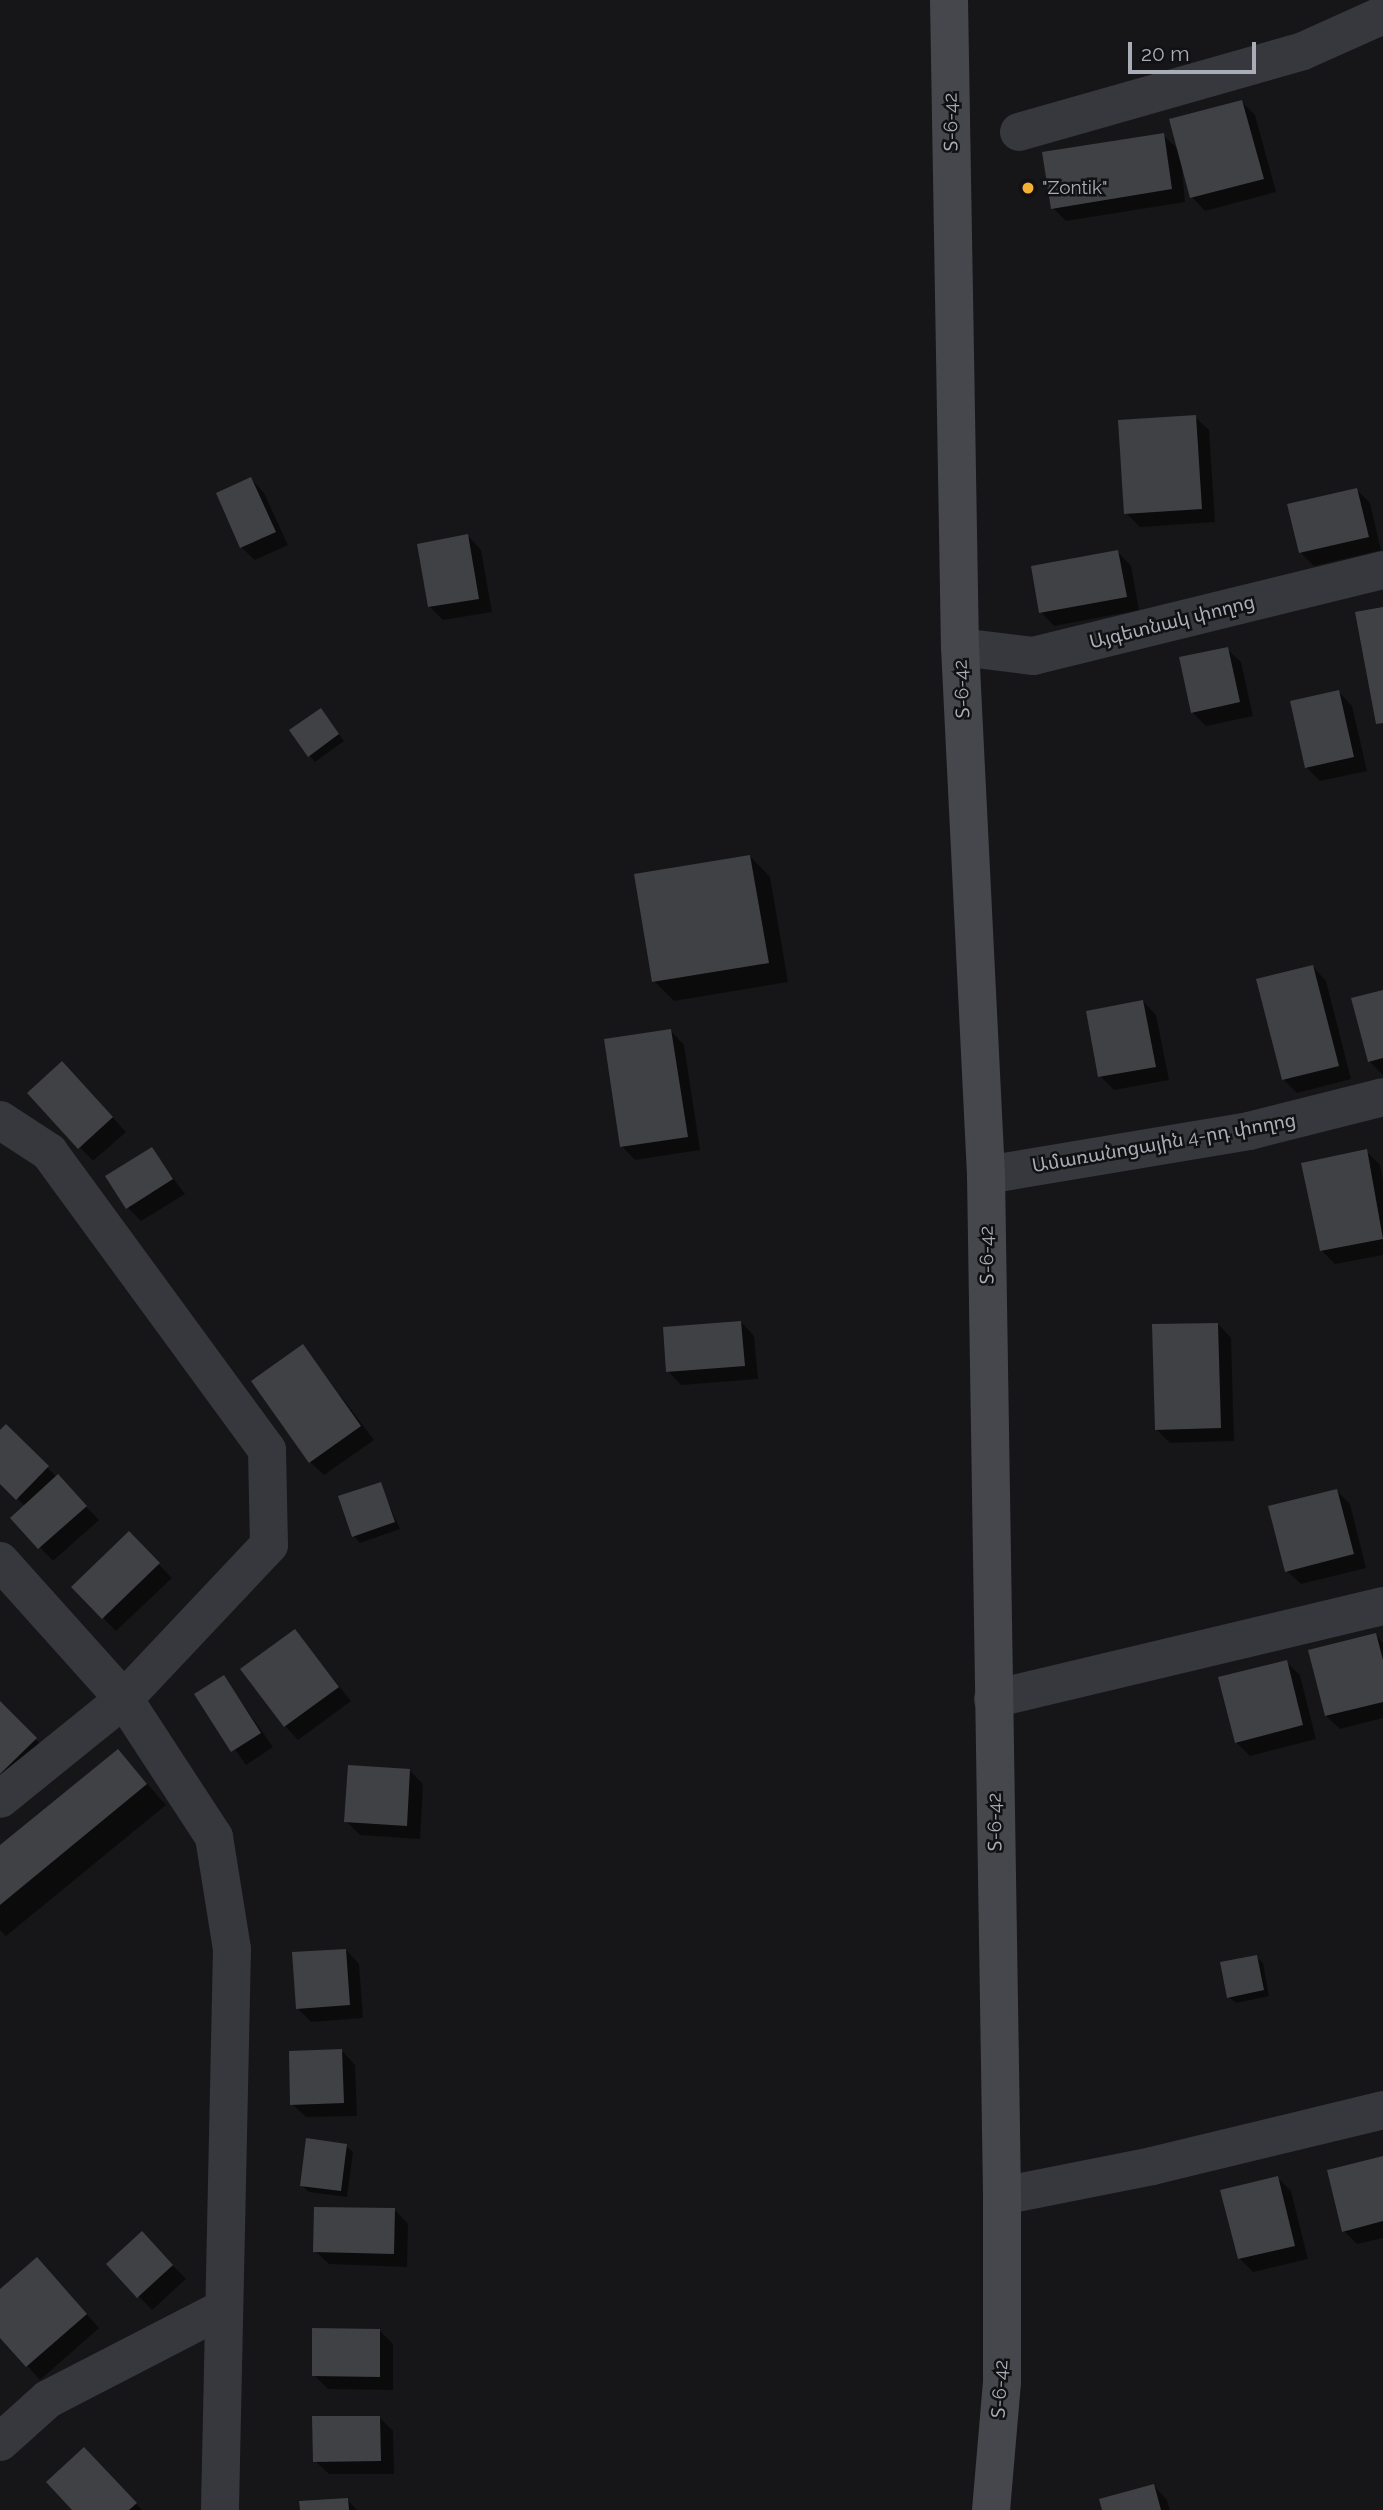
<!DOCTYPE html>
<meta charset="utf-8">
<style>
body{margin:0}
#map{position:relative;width:1383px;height:2510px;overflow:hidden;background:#161618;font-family:Raleway,"Noto Sans Armenian",sans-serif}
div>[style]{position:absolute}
.shadow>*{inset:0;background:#0007}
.building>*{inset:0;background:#404145}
.street>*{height:38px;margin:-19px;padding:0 19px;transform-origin:19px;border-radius:19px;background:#37383d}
.secondary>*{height:38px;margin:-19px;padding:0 19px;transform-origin:19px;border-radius:19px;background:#45474d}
.dots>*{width:19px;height:19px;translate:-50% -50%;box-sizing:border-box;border:4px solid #111113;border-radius:50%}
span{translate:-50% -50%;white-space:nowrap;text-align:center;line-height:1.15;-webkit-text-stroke:5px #111113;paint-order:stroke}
.street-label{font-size:19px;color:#a8adb8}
.poi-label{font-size:19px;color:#a8adb8}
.left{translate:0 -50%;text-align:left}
.scale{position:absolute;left:1128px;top:42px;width:128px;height:32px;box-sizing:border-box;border:4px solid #a8adb8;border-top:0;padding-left:9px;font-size:21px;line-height:24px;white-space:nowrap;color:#a8adb8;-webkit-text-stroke:5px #111113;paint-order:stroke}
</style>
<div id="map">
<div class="shadow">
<i style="clip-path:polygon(1242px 102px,1255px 115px,1276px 192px,1205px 211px,1192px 197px,1181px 157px,1185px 202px,1066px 221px,1053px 208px,1163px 135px,1179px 150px)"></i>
<i style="clip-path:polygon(1195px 417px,1209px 430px,1215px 522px,1140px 527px,1126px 513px)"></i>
<i style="clip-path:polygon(251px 479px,264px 493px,288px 545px,255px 560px,241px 547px)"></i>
<i style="clip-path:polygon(1357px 490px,1370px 503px,1381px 550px,1314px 566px,1301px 553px)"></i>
<i style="clip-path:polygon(468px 536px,481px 550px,492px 612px,443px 620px,430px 607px)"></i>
<i style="clip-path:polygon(1118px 552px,1131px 566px,1139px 610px,1054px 626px,1041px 612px)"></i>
<i style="clip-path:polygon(1227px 649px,1241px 662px,1253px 716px,1206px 726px,1192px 712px)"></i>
<i style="clip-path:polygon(1339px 692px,1352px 706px,1367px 771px,1320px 781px,1306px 767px)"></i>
<i style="clip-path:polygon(321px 710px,344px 741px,315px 762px,309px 755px)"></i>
<i style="clip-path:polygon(750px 856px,770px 877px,788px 982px,674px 1001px,654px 981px)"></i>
<i style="clip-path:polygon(1313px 967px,1326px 981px,1351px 1079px,1297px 1093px,1283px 1079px)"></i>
<i style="clip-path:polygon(1383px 992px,1383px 1075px,1369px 1061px)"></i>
<i style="clip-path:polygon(1143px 1001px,1156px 1015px,1169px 1080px,1114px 1090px,1100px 1076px)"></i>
<i style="clip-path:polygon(671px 1031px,684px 1045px,700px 1150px,635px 1160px,622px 1146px)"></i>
<i style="clip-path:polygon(76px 1077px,126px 1132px,93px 1161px,29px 1093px)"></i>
<i style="clip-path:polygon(151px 1149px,185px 1194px,141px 1221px,128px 1208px)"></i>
<i style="clip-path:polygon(1366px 1151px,1380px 1165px,1383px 1181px,1383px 1255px,1335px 1264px,1321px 1250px)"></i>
<i style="clip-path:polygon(741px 1322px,754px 1336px,758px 1379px,681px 1385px,668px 1371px)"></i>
<i style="clip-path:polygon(1218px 1324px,1231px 1338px,1234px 1441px,1170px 1443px,1156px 1429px)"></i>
<i style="clip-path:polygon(303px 1346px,374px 1440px,324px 1475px,310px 1462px)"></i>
<i style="clip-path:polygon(6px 1426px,99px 1520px,53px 1561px,12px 1518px,25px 1506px,0 1482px,0 1432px)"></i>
<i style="clip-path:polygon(380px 1484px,400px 1529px,360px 1543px,354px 1536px)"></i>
<i style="clip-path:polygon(1337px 1491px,1350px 1504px,1366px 1568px,1301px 1584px,1287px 1571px)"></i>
<i style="clip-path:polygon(129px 1534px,172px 1578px,116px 1631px,73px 1587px)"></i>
<i style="clip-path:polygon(295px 1631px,351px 1701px,298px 1740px,285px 1726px)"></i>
<i style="clip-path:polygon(1376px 1635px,1383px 1643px,1383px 1718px,1340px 1729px,1326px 1716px)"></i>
<i style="clip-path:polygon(1286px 1662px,1300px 1675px,1316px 1739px,1250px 1756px,1236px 1742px)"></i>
<i style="clip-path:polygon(224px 1678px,273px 1747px,246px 1765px,197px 1694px)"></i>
<i style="clip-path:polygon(0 1703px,49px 1753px,0 1792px)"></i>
<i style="clip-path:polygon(118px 1751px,166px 1805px,6px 1936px,0 1930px,0 1847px)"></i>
<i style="clip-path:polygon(410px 1771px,423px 1784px,420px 1839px,360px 1835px,346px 1821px)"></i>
<i style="clip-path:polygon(346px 1950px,359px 1964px,363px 2018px,311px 2022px,297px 2008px)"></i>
<i style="clip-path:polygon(1256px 1957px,1263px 1963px,1269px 1996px,1236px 2003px,1229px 1997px)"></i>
<i style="clip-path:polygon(342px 2051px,355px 2065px,357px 2116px,306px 2117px,292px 2104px)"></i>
<i style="clip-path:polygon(346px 2146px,353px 2152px,347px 2197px,309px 2192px,302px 2185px)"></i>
<i style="clip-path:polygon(1383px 2158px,1383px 2238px,1357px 2244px,1344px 2231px)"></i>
<i style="clip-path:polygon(1277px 2177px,1291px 2191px,1308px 2259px,1253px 2272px,1239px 2258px)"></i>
<i style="clip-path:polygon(395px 2210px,408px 2224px,407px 2267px,329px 2264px,315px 2251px)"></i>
<i style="clip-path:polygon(155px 2247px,186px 2279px,152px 2310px,108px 2264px)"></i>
<i style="clip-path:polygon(50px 2273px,99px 2328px,40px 2380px,0 2336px,0 2291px)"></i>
<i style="clip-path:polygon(380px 2331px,393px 2344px,393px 2390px,328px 2389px,314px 2375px)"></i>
<i style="clip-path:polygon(380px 2418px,393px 2431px,394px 2474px,329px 2474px,315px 2461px)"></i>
<i style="clip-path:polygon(97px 2463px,142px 2510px,75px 2510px)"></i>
<i style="clip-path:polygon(1154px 2486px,1167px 2500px,1170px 2510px,1104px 2510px)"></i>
<i style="clip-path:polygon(348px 2500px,357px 2510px,302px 2510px)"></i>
</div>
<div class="building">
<i style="clip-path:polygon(1242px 100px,1264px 179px,1190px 198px,1169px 119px)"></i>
<i style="clip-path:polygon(1164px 133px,1172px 189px,1051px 209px,1042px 152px)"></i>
<i style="clip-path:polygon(1196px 415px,1202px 509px,1124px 514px,1118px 420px)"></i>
<i style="clip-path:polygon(251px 477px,276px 532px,240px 548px,216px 493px)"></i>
<i style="clip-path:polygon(1357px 488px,1369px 537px,1299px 553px,1287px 504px)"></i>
<i style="clip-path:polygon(468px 534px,479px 599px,428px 607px,417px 544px)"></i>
<i style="clip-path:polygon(1118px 550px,1127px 597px,1039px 613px,1031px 566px)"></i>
<i style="clip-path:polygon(1383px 607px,1383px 723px,1376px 724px,1355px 612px)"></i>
<i style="clip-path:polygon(1228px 647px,1240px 702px,1191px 713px,1179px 657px)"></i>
<i style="clip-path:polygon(1339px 690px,1354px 757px,1305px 768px,1290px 701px)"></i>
<i style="clip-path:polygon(321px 708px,339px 734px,308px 757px,289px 730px)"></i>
<i style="clip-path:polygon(750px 855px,769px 963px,652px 982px,634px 874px)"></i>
<i style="clip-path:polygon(1313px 965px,1339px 1066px,1282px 1080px,1256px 979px)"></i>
<i style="clip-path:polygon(1383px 990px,1383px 1058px,1368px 1062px,1351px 998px)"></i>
<i style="clip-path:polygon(1143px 1000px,1156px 1067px,1098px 1077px,1086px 1011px)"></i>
<i style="clip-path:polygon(671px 1029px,688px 1137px,620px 1147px,604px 1039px)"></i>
<i style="clip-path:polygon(62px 1061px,113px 1117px,78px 1149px,27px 1093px)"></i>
<i style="clip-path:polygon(152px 1147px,173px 1179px,126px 1209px,105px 1176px)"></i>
<i style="clip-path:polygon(1367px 1149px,1383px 1239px,1320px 1251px,1301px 1163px)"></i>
<i style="clip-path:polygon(741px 1321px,745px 1366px,666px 1372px,663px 1327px)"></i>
<i style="clip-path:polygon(1218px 1323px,1221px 1428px,1155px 1430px,1152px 1324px)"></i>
<i style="clip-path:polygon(303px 1344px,361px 1426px,309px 1463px,251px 1381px)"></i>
<i style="clip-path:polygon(6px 1424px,49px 1466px,16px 1500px,0 1484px,0 1430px)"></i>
<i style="clip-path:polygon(58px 1474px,87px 1506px,38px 1549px,10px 1518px)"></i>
<i style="clip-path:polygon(381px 1482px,395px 1522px,352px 1537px,338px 1496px)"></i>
<i style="clip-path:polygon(1337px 1489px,1354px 1554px,1285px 1572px,1268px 1506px)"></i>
<i style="clip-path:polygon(129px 1531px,160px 1563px,102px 1619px,71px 1587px)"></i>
<i style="clip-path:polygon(295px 1629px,339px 1687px,284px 1727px,240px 1669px)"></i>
<i style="clip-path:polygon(1376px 1633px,1383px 1660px,1383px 1702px,1325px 1716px,1308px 1650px)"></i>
<i style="clip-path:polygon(1287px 1660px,1303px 1725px,1235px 1743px,1218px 1677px)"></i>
<i style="clip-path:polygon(224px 1675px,261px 1733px,231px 1752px,194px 1694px)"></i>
<i style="clip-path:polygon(0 1701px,37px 1738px,0 1774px)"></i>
<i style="clip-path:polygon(118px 1749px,147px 1784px,0 1905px,0 1845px)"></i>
<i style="clip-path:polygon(348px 1765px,410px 1769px,407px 1826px,344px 1822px)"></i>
<i style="clip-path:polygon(346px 1949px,350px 2005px,296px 2009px,292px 1952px)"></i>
<i style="clip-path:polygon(1257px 1955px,1264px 1990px,1227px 1998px,1220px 1962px)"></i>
<i style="clip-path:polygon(342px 2049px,344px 2103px,290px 2105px,289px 2051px)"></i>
<i style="clip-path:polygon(306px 2138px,347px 2144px,341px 2191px,300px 2186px)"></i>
<i style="clip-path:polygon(1383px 2156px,1383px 2221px,1342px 2232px,1327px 2170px)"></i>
<i style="clip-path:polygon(1278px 2176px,1295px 2246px,1238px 2259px,1220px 2190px)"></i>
<i style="clip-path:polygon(314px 2207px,395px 2208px,394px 2254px,313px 2252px)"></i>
<i style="clip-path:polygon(142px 2231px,173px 2265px,137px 2298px,106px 2264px)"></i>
<i style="clip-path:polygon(37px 2257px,87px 2314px,26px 2367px,0 2338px,0 2289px)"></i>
<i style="clip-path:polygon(312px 2328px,380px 2329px,380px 2377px,312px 2376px)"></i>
<i style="clip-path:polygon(312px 2416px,380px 2416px,381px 2461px,313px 2462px)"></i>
<i style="clip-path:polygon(84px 2447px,137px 2503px,129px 2510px,72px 2510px,46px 2482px)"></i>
<i style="clip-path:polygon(1154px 2484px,1161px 2510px,1102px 2510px,1099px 2499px)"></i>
<i style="clip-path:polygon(348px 2498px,349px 2510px,300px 2510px,299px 2501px)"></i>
</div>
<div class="street">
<i style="left:1019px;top:132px;width:295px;rotate:-15.9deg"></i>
<i style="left:1303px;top:51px;width:88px;rotate:-24.2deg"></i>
<i style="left:960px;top:647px;width:74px;rotate:7deg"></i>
<i style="left:1033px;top:656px;width:360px;rotate:-13.8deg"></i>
<i style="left:0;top:1120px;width:59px;rotate:33.1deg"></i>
<i style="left:49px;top:1152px;width:369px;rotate:53.8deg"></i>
<i style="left:267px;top:1450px;width:95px;rotate:88.8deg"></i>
<i style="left:269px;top:1545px;width:212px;rotate:133.3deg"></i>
<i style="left:124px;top:1699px;width:159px;rotate:141.1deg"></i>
<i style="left:986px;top:1175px;width:267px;rotate:-9.5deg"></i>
<i style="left:1249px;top:1131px;width:138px;rotate:-14.2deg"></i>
<i style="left:0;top:1561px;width:186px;rotate:48.1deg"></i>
<i style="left:124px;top:1699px;width:165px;rotate:56.9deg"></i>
<i style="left:214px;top:1837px;width:113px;rotate:80.9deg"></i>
<i style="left:232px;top:1949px;width:561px;rotate:91.23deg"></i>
<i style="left:993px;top:1699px;width:401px;rotate:-13.4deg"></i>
<i style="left:1002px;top:2196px;width:153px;rotate:-11.3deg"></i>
<i style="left:1152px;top:2166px;width:238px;rotate:-13.6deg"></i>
<i style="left:0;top:2442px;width:64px;rotate:-41.9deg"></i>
<i style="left:48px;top:2399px;width:196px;rotate:-27.3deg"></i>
</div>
<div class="secondary">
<i style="left:949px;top:0;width:647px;rotate:89.03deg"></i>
<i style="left:960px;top:647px;width:529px;rotate:87.18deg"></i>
<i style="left:986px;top:1175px;width:1021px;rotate:89.1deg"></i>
<i style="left:1002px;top:2196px;width:186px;rotate:90deg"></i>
<i style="left:1002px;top:2382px;width:128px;rotate:94.9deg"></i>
</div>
<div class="dots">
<i style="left:1028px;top:188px;background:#f2b134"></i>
</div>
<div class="street-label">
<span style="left:951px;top:122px;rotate:-91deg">Տ-6-42</span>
<span style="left:1172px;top:622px;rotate:-14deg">Այգետնակ փողոց</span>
<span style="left:962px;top:689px;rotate:-93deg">Տ-6-42</span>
<span style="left:1164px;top:1143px;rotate:-10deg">Ամառանոցային 4-րդ փողոց</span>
<span style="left:987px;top:1255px;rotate:-91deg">Տ-6-42</span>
<span style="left:995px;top:1822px;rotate:-91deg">Տ-6-42</span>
<span style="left:1000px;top:2389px;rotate:-87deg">Տ-6-42</span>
</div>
<div class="poi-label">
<span class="left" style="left:1042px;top:188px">"Zontik"</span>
</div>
<div class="scale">20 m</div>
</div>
